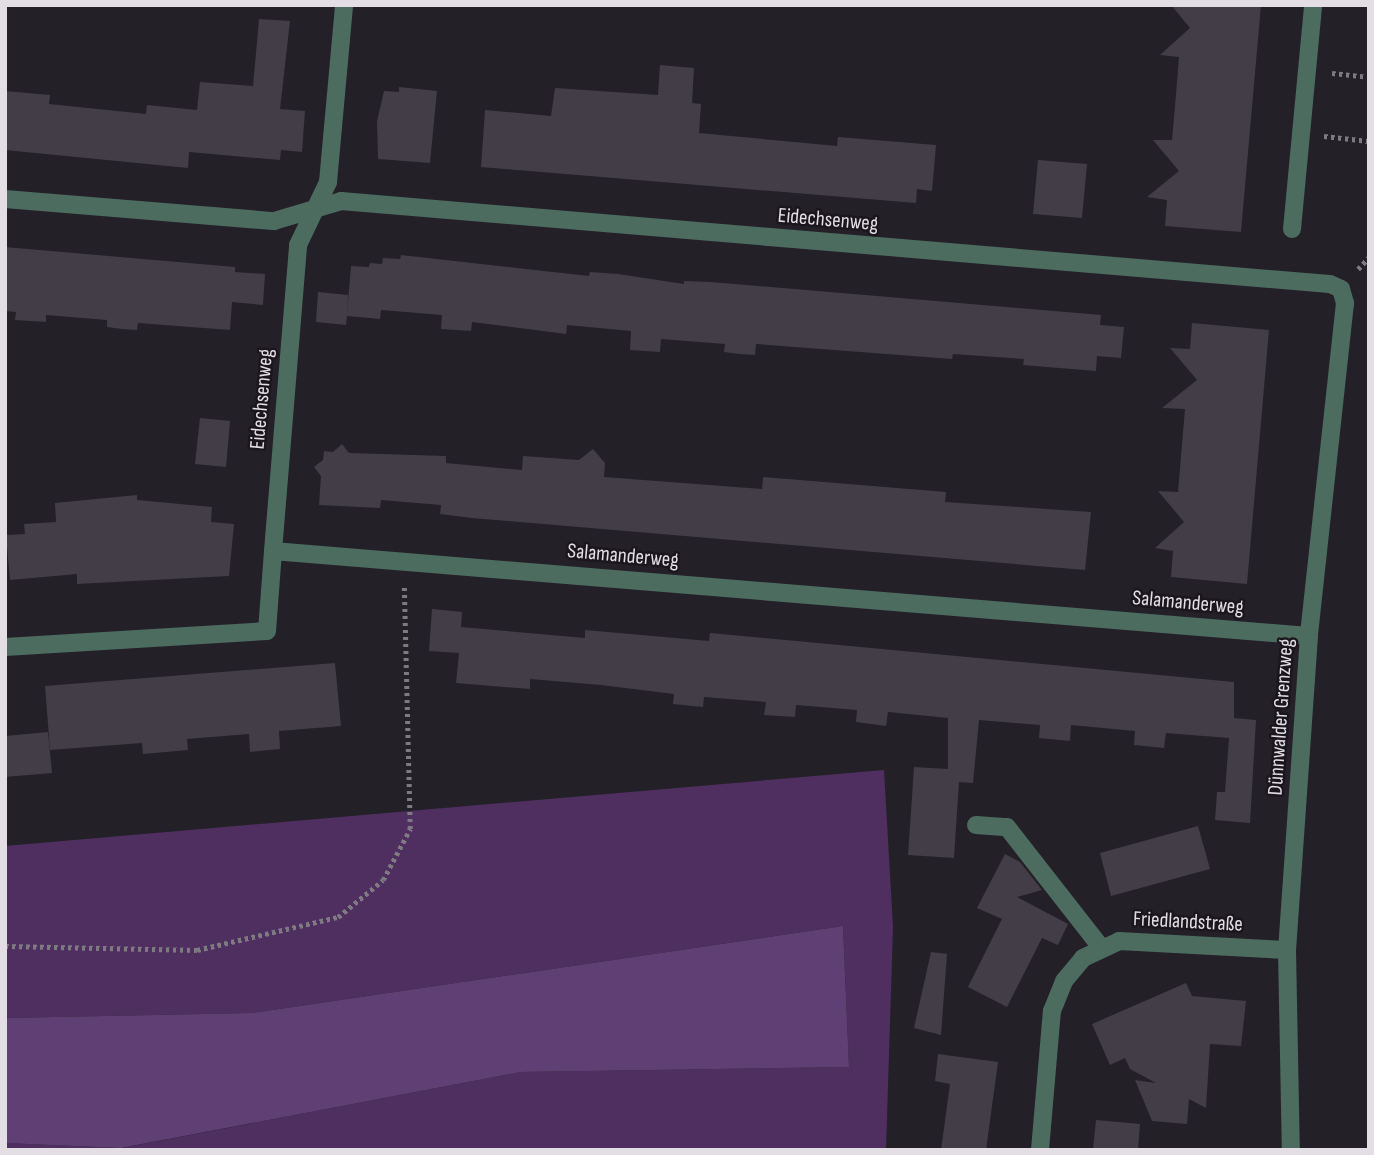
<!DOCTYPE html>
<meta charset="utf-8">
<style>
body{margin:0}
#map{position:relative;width:1374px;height:1155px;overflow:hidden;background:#242028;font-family:"Sofia Sans Condensed",sans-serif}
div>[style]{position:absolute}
.green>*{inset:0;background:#4e2f60}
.forest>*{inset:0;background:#603f74}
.building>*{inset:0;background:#423d46}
.path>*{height:4.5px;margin-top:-2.25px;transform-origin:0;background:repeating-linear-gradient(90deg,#7e7a81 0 3.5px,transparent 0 7px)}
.minor>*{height:18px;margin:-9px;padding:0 9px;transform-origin:9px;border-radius:9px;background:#4c6c60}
span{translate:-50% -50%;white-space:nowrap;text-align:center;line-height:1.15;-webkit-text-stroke:5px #1b161e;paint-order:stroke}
.street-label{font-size:21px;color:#e2dee4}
.frame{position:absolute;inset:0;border:7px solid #e2dee4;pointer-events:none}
</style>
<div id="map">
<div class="green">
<i style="clip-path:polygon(884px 770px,893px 927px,886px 1150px,5px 1150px,5px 1143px,122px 1148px,521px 1072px,849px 1067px,843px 926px,253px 1013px,5px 1018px,5px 846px)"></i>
</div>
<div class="forest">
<i style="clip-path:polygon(843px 926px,849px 1067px,521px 1072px,121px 1148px,5px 1143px,5px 1018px,253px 1013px)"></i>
</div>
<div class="building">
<i style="clip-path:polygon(1171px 5px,1261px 5px,1241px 232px,1165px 226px,1167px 200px,1147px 197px,1179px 171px,1153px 140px,1172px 140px,1175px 106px,1179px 57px,1160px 55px,1190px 28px)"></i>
<i style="clip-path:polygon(259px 19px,290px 21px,280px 109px,305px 111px,302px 152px,281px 150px,280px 160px,189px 152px,188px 168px,5px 150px,5px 91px,50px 95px,49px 104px,146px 114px,147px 105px,197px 110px,200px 82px,253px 86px)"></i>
<i style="clip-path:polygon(660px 65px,694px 68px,692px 103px,701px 104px,699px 133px,837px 146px,838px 137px,936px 145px,932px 191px,917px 189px,916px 203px,481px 167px,485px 110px,551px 116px,555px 88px,658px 95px)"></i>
<i style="clip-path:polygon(399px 87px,437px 91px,430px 163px,378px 159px,377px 121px,384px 91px,399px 92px)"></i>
<i style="clip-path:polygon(1038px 160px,1087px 164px,1082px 218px,1033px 214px)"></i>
<i style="clip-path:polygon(5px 247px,235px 267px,235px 272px,265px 274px,263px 305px,232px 302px,230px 330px,138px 323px,137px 330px,122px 329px,107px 327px,107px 320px,46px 315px,46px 322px,15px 320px,16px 312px,5px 311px)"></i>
<i style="clip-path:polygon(401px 255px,589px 276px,590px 272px,618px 274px,684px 284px,684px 281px,711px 282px,1101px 315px,1100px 325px,1124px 327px,1121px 358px,1097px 356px,1096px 371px,1023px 365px,1024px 359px,953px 354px,952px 359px,756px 344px,755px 355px,739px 354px,724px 352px,725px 344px,661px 339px,660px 352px,630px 350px,631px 331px,567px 325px,566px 334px,472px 322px,471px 331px,441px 329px,442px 315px,381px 310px,380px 319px,347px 316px,346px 325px,316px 322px,318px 292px,348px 295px,347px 313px,351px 266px,369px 267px,370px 263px,382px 264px,383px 258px,400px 259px)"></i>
<i style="clip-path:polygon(1192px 323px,1269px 330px,1247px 584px,1171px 577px,1173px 551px,1155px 548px,1184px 522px,1158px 491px,1178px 492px,1185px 409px,1162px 408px,1197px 380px,1170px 348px,1190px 349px)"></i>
<i style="clip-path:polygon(200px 418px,230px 421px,226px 467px,195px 464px)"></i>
<i style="clip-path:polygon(342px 444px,349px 453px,446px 456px,446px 463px,522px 470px,523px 456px,579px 460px,593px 449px,605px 463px,604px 477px,762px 489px,763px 477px,946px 492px,945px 502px,1091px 512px,1085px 570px,472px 518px,440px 514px,441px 505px,381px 500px,380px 508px,319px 505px,321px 476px,314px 467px,323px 460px,324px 451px,333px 452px)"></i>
<i style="clip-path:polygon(137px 495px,137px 500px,212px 507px,211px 522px,234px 524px,229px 576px,77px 584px,77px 574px,10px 580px,6px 535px,25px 534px,24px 524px,56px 522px,55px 503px)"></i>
<i style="clip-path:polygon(432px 609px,462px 612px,461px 627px,585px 638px,585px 630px,709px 641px,710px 633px,1234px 682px,1234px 718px,1256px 720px,1250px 823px,1215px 820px,1217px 792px,1225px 792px,1229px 738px,1166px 733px,1164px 748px,1134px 745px,1135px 731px,1071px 725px,1070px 741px,1039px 738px,1040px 725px,979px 720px,973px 783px,959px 782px,954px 858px,908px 855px,914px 767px,948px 769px,948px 718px,888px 712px,886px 726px,856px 722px,857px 710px,796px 705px,795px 717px,764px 715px,766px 702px,704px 697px,703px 707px,673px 704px,674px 694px,601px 685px,530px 679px,530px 689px,456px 683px,459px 653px,429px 651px)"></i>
<i style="clip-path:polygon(335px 663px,341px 726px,279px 731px,280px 749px,250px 752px,249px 734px,187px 739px,188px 750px,143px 754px,142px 743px,50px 750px,45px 686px)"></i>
<i style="clip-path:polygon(48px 732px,52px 773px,5px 777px,5px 736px)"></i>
<i style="clip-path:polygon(1198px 826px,1210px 869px,1111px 896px,1100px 853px)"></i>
<i style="clip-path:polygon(1005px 854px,1020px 862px,1042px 890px,1017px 897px,1068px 924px,1058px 945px,1042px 938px,1007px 1007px,968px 987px,1002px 919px,977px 908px)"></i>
<i style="clip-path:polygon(931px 952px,947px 954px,941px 1035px,914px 1028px)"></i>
<i style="clip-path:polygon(1186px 983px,1192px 996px,1246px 1001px,1241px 1046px,1210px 1044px,1206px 1108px,1189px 1099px,1187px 1124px,1152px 1121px,1135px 1080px,1156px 1083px,1130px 1069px,1125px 1058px,1110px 1065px,1092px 1024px)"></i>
<i style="clip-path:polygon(938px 1054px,998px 1062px,986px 1150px,941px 1150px,950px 1084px,935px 1081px)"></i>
<i style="clip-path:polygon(1096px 1120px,1140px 1124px,1138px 1150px,1093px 1150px)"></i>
</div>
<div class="path">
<i style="left:1332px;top:73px;width:37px;rotate:6deg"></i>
<i style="left:1324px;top:136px;width:45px;rotate:6.3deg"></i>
<i style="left:1358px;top:269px;width:16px;rotate:-47deg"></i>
<i style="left:5px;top:946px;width:192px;rotate:1.2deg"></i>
<i style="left:197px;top:950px;width:145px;rotate:-13.2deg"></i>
<i style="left:338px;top:917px;width:58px;rotate:-39.4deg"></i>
<i style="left:383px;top:880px;width:58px;rotate:-62.1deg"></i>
<i style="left:410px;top:829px;width:244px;rotate:-91.4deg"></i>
</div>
<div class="minor">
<i style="left:5px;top:199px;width:270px;rotate:4.7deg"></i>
<i style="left:274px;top:221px;width:70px;rotate:-16.6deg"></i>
<i style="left:341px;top:201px;width:992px;rotate:4.8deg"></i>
<i style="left:1330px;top:284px;width:12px;rotate:24deg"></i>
<i style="left:1341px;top:289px;width:15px;rotate:74deg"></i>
<i style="left:1345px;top:303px;width:335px;rotate:96.2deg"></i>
<i style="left:1309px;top:636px;width:315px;rotate:94deg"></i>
<i style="left:1287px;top:950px;width:200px;rotate:88.9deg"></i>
<i style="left:1292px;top:229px;width:225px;rotate:-84.6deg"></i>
<i style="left:273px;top:551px;width:307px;rotate:-85.3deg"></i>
<i style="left:298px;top:245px;width:70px;rotate:-64.5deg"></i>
<i style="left:328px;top:182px;width:178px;rotate:-84.8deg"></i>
<i style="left:5px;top:647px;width:262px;rotate:-3.5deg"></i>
<i style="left:267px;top:631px;width:80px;rotate:-85.7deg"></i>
<i style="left:273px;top:551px;width:1039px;rotate:4.69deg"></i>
<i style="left:976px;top:825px;width:31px;rotate:4deg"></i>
<i style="left:1007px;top:827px;width:151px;rotate:52deg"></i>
<i style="left:1040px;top:1150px;width:140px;rotate:-85.1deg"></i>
<i style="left:1052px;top:1011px;width:32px;rotate:-68deg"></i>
<i style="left:1064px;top:981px;width:30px;rotate:-50deg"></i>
<i style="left:1083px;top:958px;width:40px;rotate:-25deg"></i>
<i style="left:1119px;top:941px;width:168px;rotate:3.1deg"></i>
</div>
<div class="street-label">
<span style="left:828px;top:220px;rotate:5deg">Eidechsenweg</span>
<span style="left:262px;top:399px;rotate:-85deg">Eidechsenweg</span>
<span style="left:623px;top:556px;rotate:5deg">Salamanderweg</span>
<span style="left:1188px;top:603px;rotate:5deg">Salamanderweg</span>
<span style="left:1281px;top:717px;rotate:-86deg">Dünnwalder Grenzweg</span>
<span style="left:1188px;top:922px;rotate:3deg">Friedlandstraße</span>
</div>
<div class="frame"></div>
</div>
